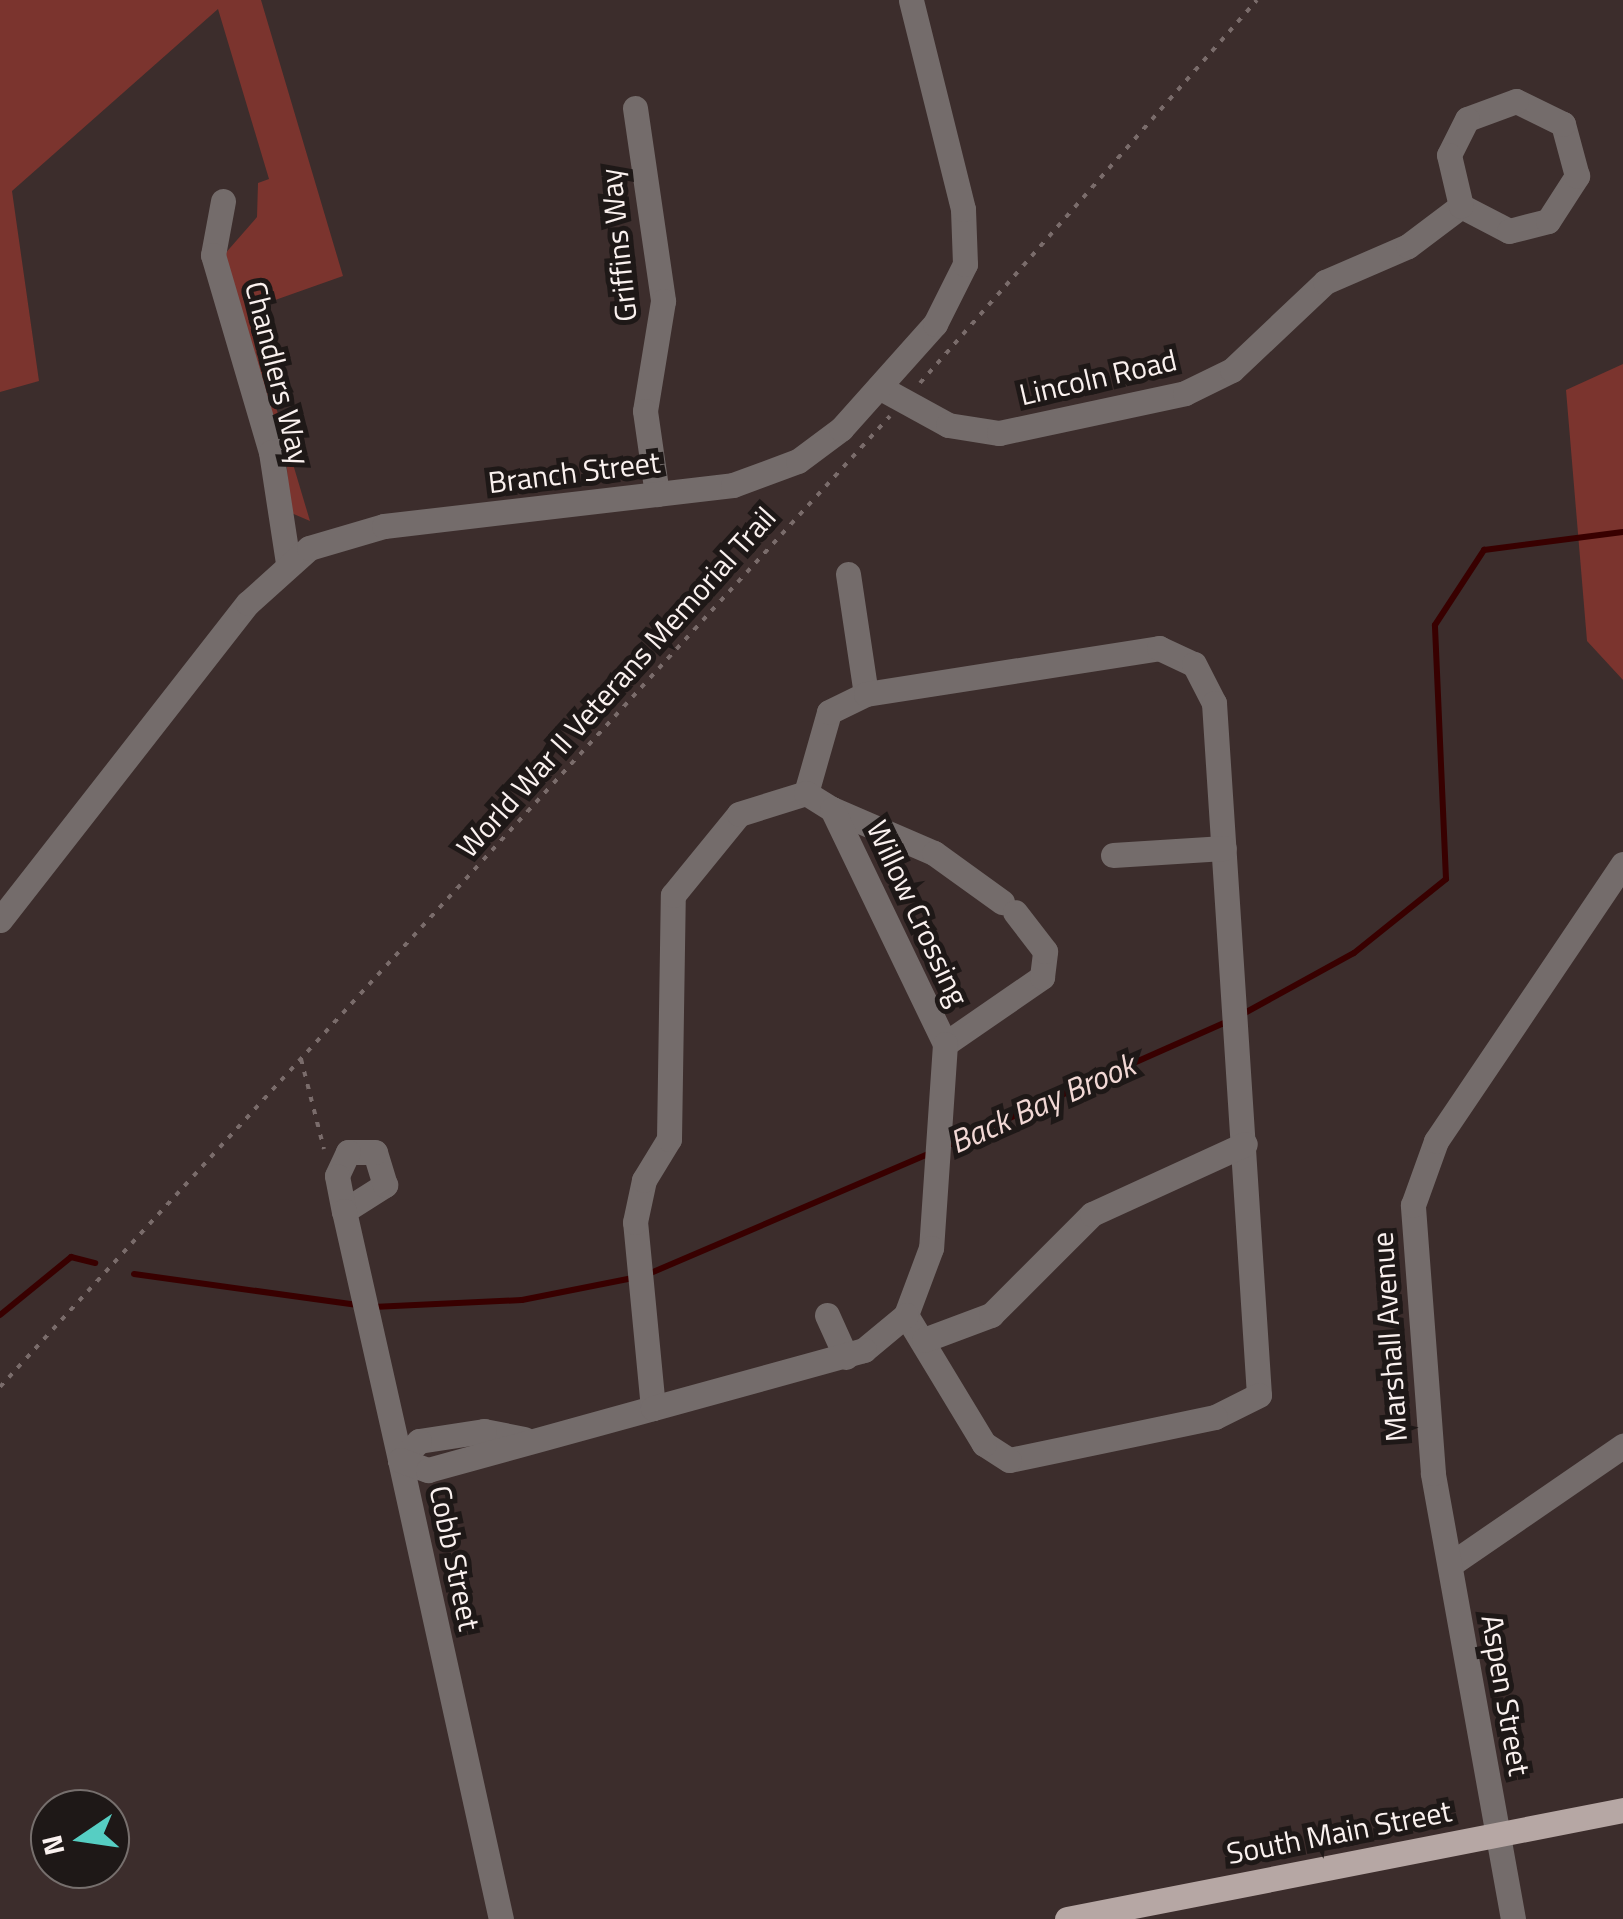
<!DOCTYPE html>
<style>
body{margin:0}
#map{position:relative;width:1623px;height:1919px;overflow:hidden;background:#3c2d2c;font-family:"Titillium Web",sans-serif}
div>[style]{position:absolute}
.green>*{inset:0;background:#7b342e}
.stream>*{height:6px;margin:-3px;padding:0 3px;transform-origin:3px;border-radius:3px;background:#380000}
.path>*{height:4px;margin-top:-2px;transform-origin:0;background:repeating-linear-gradient(90deg,#7a6c6b 0 5px,transparent 0 13px)}
.minor>*{height:25px;margin:-12.5px;padding:0 12.5px;transform-origin:12.5px;border-radius:12.5px;background:#746c6b}
.major>*{height:25px;margin:-12.5px;padding:0 12.5px;transform-origin:12.5px;border-radius:12.5px;background:#b6a7a4}
span{translate:-50% -50%;white-space:nowrap;text-align:center;line-height:1.15;-webkit-text-stroke:10px #1e1817;paint-order:stroke}
.street-label{font-size:30px;color:#faf1ef}
.water-label{font-size:32px;color:#f2d8d5;font-style:italic}
.north{position:absolute;left:30px;top:1789px;width:100px;height:100px;box-sizing:border-box;background:#1e1817;border:2px solid #766f6d;border-radius:50%;rotate:257deg;font-size:28px;font-weight:700;line-height:40px;text-align:center;color:#faf1ef}
.north::after{content:'';display:block;margin:auto;width:35px;height:45px;background:#56cec3;clip-path:polygon(50% 0,100% 100%,50% 72%,0 100%)}
</style>
<div id="map">
<div class="green">
<i style="clip-path:polygon(0 0,261px 0,343px 276px,247px 310px,310px 521px,289px 512px,287px 468px,223px 256px,257px 217px,258px 183px,269px 179px,218px 9px,12px 191px,39px 381px,0 392px)"></i>
<i style="clip-path:polygon(1623px 364px,1623px 680px,1587px 641px,1566px 390px)"></i>
</div>
<div class="stream">
<i style="left:1241px;top:1015px;width:129px;rotate:-28.8deg"></i>
<i style="left:1354px;top:953px;width:118px;rotate:-38.8deg"></i>
<i style="left:1446px;top:879px;width:254px;rotate:-92.5deg"></i>
<i style="left:1435px;top:625px;width:90px;rotate:-56.8deg"></i>
<i style="left:1484px;top:550px;width:140px;rotate:-7.4deg"></i>
<i style="left:944px;top:1147px;width:313px;rotate:-23.9deg"></i>
<i style="left:134px;top:1274px;width:224px;rotate:7.9deg"></i>
<i style="left:646px;top:1275px;width:312px;rotate:-23.2deg"></i>
<i style="left:373px;top:1307px;width:149px;rotate:-2.7deg"></i>
<i style="left:522px;top:1300px;width:113px;rotate:-11.2deg"></i>
<i style="left:0;top:1315px;width:92px;rotate:-39.2deg"></i>
<i style="left:71px;top:1257px;width:25px;rotate:14deg"></i>
</div>
<div class="path">
<i style="left:920px;top:383px;width:510px;rotate:-48.66deg"></i>
<i style="left:301px;top:1059px;width:93px;rotate:75.7deg"></i>
<i style="left:0;top:1387px;width:1317px;rotate:-47.49deg"></i>
</div>
<div class="minor">
<i style="left:635px;top:108px;width:195px;rotate:81.7deg"></i>
<i style="left:663px;top:301px;width:111px;rotate:99.3deg"></i>
<i style="left:645px;top:411px;width:84px;rotate:81.8deg"></i>
<i style="left:223px;top:201px;width:55px;rotate:100.5deg"></i>
<i style="left:213px;top:255px;width:205px;rotate:73.6deg"></i>
<i style="left:271px;top:452px;width:112px;rotate:81.3deg"></i>
<i style="left:879px;top:387px;width:79px;rotate:28.8deg"></i>
<i style="left:948px;top:425px;width:52px;rotate:8.9deg"></i>
<i style="left:999px;top:433px;width:190px;rotate:-12.1deg"></i>
<i style="left:1185px;top:393px;width:52px;rotate:-26.1deg"></i>
<i style="left:1232px;top:370px;width:128px;rotate:-43.4deg"></i>
<i style="left:1325px;top:282px;width:90px;rotate:-23.4deg"></i>
<i style="left:1408px;top:246px;width:66px;rotate:-37deg"></i>
<i style="left:1461px;top:206px;width:54px;rotate:27.5deg"></i>
<i style="left:1509px;top:231px;width:40px;rotate:-14.4deg"></i>
<i style="left:1548px;top:221px;width:54px;rotate:-57.2deg"></i>
<i style="left:1577px;top:176px;width:54px;rotate:-105.1deg"></i>
<i style="left:1563px;top:124px;width:52px;rotate:-153.9deg"></i>
<i style="left:1516px;top:101px;width:52px;rotate:159.8deg"></i>
<i style="left:1467px;top:119px;width:40px;rotate:116.6deg"></i>
<i style="left:1449px;top:155px;width:52px;rotate:76.8deg"></i>
<i style="left:848px;top:574px;width:121px;rotate:81.5deg"></i>
<i style="left:806px;top:793px;width:84px;rotate:-74.1deg"></i>
<i style="left:829px;top:712px;width:41px;rotate:-25.9deg"></i>
<i style="left:866px;top:694px;width:297px;rotate:-8.9deg"></i>
<i style="left:1159px;top:648px;width:38px;rotate:25deg"></i>
<i style="left:1194px;top:664px;width:44px;rotate:62.9deg"></i>
<i style="left:1214px;top:703px;width:693px;rotate:86.28deg"></i>
<i style="left:1259px;top:1395px;width:49px;rotate:153.4deg"></i>
<i style="left:1215px;top:1417px;width:210px;rotate:168.2deg"></i>
<i style="left:1009px;top:1460px;width:30px;rotate:-147deg"></i>
<i style="left:984px;top:1444px;width:151px;rotate:-121.2deg"></i>
<i style="left:832px;top:809px;width:111px;rotate:23.3deg"></i>
<i style="left:934px;top:853px;width:84px;rotate:35.8deg"></i>
<i style="left:1113px;top:855px;width:111px;rotate:-3.6deg"></i>
<i style="left:0;top:920px;width:402px;rotate:-52deg"></i>
<i style="left:248px;top:603px;width:82px;rotate:-42deg"></i>
<i style="left:309px;top:548px;width:78px;rotate:-16.3deg"></i>
<i style="left:384px;top:526px;width:351px;rotate:-6.7deg"></i>
<i style="left:733px;top:485px;width:69px;rotate:-20.3deg"></i>
<i style="left:798px;top:461px;width:54px;rotate:-36.7deg"></i>
<i style="left:841px;top:429px;width:141px;rotate:-48.2deg"></i>
<i style="left:935px;top:324px;width:67px;rotate:-63.4deg"></i>
<i style="left:965px;top:264px;width:55px;rotate:-92.1deg"></i>
<i style="left:963px;top:209px;width:215px;rotate:-104deg"></i>
<i style="left:945px;top:1044px;width:118px;rotate:-34.6deg"></i>
<i style="left:1042px;top:977px;width:26px;rotate:-83deg"></i>
<i style="left:1045px;top:951px;width:49px;rotate:-127.6deg"></i>
<i style="left:344px;top:1211px;width:49px;rotate:-32.4deg"></i>
<i style="left:385px;top:1185px;width:34px;rotate:-107deg"></i>
<i style="left:375px;top:1152px;width:27px;rotate:180deg"></i>
<i style="left:348px;top:1152px;width:26px;rotate:115deg"></i>
<i style="left:337px;top:1176px;width:36px;rotate:79deg"></i>
<i style="left:344px;top:1211px;width:255px;rotate:77.3deg"></i>
<i style="left:400px;top:1460px;width:470px;rotate:77.6deg"></i>
<i style="left:827px;top:1315px;width:46px;rotate:65.7deg"></i>
<i style="left:924px;top:1340px;width:72px;rotate:-20.5deg"></i>
<i style="left:991px;top:1315px;width:143px;rotate:-45deg"></i>
<i style="left:1092px;top:1214px;width:168px;rotate:-24.6deg"></i>
<i style="left:524px;top:1439px;width:41px;rotate:-168.7deg"></i>
<i style="left:484px;top:1431px;width:66px;rotate:171.3deg"></i>
<i style="left:419px;top:1441px;width:27px;rotate:135deg"></i>
<i style="left:400px;top:1460px;width:30px;rotate:20deg"></i>
<i style="left:428px;top:1470px;width:233px;rotate:-15.4deg"></i>
<i style="left:653px;top:1408px;width:187px;rotate:-95.5deg"></i>
<i style="left:635px;top:1222px;width:43px;rotate:-77.9deg"></i>
<i style="left:644px;top:1180px;width:48px;rotate:-58.6deg"></i>
<i style="left:669px;top:1139px;width:244px;rotate:-89.1deg"></i>
<i style="left:673px;top:895px;width:104px;rotate:-50.8deg"></i>
<i style="left:739px;top:814px;width:70px;rotate:-17.4deg"></i>
<i style="left:806px;top:793px;width:31px;rotate:32deg"></i>
<i style="left:832px;top:809px;width:261px;rotate:64.3deg"></i>
<i style="left:945px;top:1044px;width:204px;rotate:93.9deg"></i>
<i style="left:931px;top:1248px;width:72px;rotate:110.5deg"></i>
<i style="left:906px;top:1315px;width:55px;rotate:140.2deg"></i>
<i style="left:864px;top:1350px;width:219px;rotate:164.6deg"></i>
<i style="left:1451px;top:1564px;width:209px;rotate:-34.5deg"></i>
<i style="left:1513px;top:1919px;width:453px;rotate:-100.2deg"></i>
<i style="left:1433px;top:1473px;width:269px;rotate:-94.3deg"></i>
<i style="left:1413px;top:1205px;width:68px;rotate:-70.2deg"></i>
<i style="left:1436px;top:1141px;width:334px;rotate:-56deg"></i>
</div>
<div class="major">
<i style="left:1067px;top:1919px;width:567px;rotate:-11.09deg"></i>
</div>
<div class="street-label">
<span style="left:618px;top:245px;rotate:-96deg">Griffins Way</span>
<span style="left:278px;top:373px;rotate:76deg">Chandlers Way</span>
<span style="left:1098px;top:377px;rotate:-13deg">Lincoln Road</span>
<span style="left:574px;top:472px;rotate:-7deg">Branch Street</span>
<span style="left:616px;top:682px;rotate:-48deg">World War II Veterans Memorial Trail</span>
<span style="left:918px;top:913px;rotate:65deg">Willow Crossing</span>
<span style="left:1389px;top:1337px;rotate:-94deg">Marshall Avenue</span>
<span style="left:455px;top:1558px;rotate:78deg">Cobb Street</span>
<span style="left:1506px;top:1695px;rotate:80deg">Aspen Street</span>
<span style="left:1339px;top:1832px;rotate:-11deg">South Main Street</span>
</div>
<div class="water-label">
<span style="left:1042px;top:1103px;rotate:-24deg">Back Bay Brook</span>
</div>
<div class="north">N</div>
</div>
